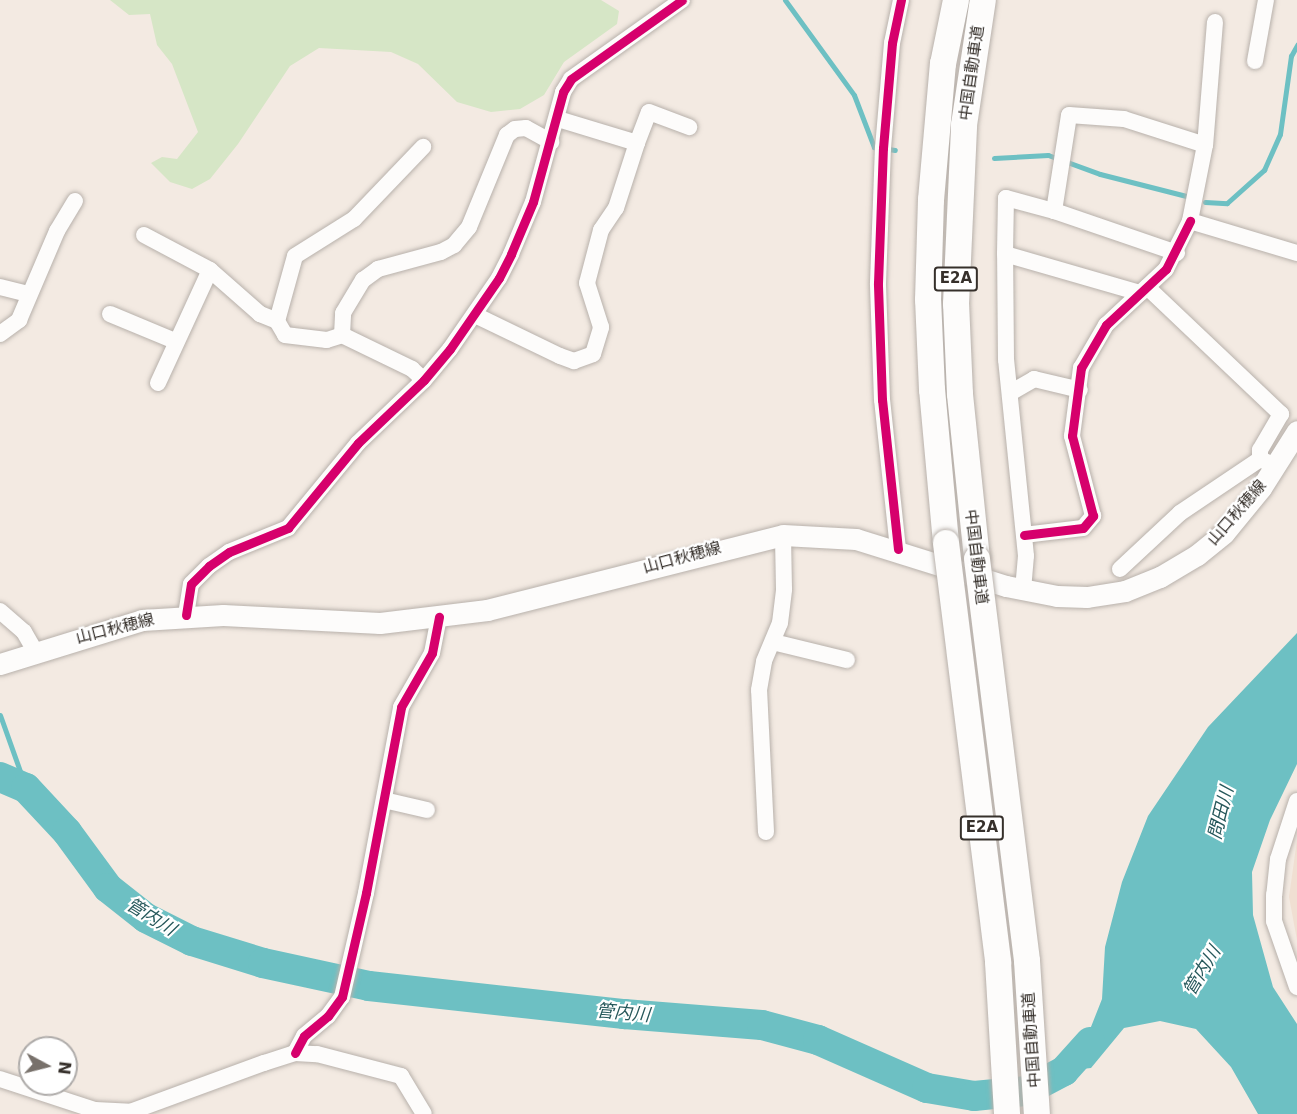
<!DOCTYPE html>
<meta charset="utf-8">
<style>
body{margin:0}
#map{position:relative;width:1297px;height:1114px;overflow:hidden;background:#f3eae2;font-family:"DejaVu Sans","Noto Sans JP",sans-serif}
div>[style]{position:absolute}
.built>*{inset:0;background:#f0dfd2}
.green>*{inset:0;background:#d6e6c6}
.water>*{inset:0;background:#6dc0c3}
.stream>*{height:5px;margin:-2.5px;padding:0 2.5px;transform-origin:2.5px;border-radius:2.5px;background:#6dc0c3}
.river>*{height:30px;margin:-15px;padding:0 15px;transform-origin:15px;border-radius:15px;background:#6dc0c3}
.roads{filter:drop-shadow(0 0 2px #b8b1ab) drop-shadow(0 0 2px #b8b1ab)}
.minor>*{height:16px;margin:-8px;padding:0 8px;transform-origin:8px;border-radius:8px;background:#fdfcfb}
.major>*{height:21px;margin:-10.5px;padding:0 10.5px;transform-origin:10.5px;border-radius:10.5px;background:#fdfcfb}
.highway>*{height:26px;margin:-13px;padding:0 13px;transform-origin:13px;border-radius:13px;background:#fdfcfb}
.bridges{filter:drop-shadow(0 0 2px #b8b1ab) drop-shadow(0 0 2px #b8b1ab)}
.highway-bridge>*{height:26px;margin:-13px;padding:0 13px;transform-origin:13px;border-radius:13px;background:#fdfcfb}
.cycleway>*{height:9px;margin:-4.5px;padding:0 4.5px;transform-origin:4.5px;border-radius:4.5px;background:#d6006c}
span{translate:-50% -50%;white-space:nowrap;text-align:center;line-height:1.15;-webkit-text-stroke:4.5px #fff;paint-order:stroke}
.shield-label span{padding:2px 4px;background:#fff;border:2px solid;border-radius:4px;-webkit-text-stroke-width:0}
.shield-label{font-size:15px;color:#36302b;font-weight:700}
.street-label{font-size:16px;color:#36302b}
.water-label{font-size:18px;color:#26585b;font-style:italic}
.north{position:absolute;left:18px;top:1036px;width:60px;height:60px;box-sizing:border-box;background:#fff;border:2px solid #afacaa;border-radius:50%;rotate:97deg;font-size:16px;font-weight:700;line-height:24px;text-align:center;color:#36302b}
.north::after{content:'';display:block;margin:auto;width:21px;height:27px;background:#78716b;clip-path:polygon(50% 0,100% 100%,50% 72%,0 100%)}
</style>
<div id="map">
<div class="built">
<i style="clip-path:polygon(1297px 840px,1297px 940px,1289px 897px)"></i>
</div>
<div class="green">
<i style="clip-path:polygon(110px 0,601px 0,619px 11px,617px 24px,564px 62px,544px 95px,520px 109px,491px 112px,457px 102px,418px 64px,391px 52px,319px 48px,290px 66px,238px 144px,210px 179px,192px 189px,170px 182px,151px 163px,162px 157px,177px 159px,198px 132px,172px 64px,157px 45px,150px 14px,129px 15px)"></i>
</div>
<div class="water">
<i style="clip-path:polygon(1297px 633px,1297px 764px,1270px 820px,1252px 872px,1253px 915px,1273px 987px,1297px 1024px,1297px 1114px,1258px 1114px,1231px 1067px,1196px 1029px,1160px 1021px,1124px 1028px,1091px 1068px,1064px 1071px,1087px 1037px,1102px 999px,1105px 947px,1122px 882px,1148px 816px,1208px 727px)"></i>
</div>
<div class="stream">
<i style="left:785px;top:0;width:117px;rotate:54deg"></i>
<i style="left:854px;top:95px;width:56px;rotate:69deg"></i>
<i style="left:874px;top:147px;width:21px;rotate:8deg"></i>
<i style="left:994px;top:158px;width:54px;rotate:-3.2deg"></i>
<i style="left:1048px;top:155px;width:55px;rotate:20.1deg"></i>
<i style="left:1100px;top:174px;width:89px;rotate:14.3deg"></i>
<i style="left:1205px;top:202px;width:22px;rotate:3deg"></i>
<i style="left:1227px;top:203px;width:50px;rotate:-41.7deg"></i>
<i style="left:1264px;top:170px;width:39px;rotate:-66deg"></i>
<i style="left:1280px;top:134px;width:79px;rotate:-82deg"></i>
<i style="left:1291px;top:56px;width:13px;rotate:-61deg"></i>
<i style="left:0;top:715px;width:77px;rotate:70.4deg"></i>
</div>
<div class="river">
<i style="left:0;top:777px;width:28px;rotate:23deg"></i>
<i style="left:26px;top:788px;width:60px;rotate:47deg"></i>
<i style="left:67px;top:832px;width:69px;rotate:53.8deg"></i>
<i style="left:108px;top:888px;width:48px;rotate:38.3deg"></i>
<i style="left:146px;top:918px;width:51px;rotate:26.6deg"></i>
<i style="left:192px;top:941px;width:74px;rotate:17.2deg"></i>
<i style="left:263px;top:963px;width:108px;rotate:12.2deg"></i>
<i style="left:369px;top:986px;width:257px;rotate:6.3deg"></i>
<i style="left:624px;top:1014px;width:138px;rotate:4.6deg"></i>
<i style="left:762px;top:1025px;width:58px;rotate:15deg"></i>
<i style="left:818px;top:1040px;width:119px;rotate:23.8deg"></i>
<i style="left:927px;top:1088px;width:48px;rotate:9.7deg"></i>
<i style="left:974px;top:1096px;width:52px;rotate:-5.5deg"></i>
<i style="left:1026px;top:1091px;width:43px;rotate:-27.8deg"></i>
<i style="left:1064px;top:1071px;width:39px;rotate:-48deg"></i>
</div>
<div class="roads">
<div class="minor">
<i style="left:1215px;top:22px;width:123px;rotate:94.6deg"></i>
<i style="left:1205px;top:145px;width:77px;rotate:101.2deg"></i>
<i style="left:1190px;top:221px;width:112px;rotate:16.7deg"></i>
<i style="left:1255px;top:61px;width:62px;rotate:-79.8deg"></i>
<i style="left:637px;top:143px;width:33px;rotate:-69deg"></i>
<i style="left:649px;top:112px;width:43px;rotate:20.6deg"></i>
<i style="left:144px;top:235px;width:75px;rotate:27.9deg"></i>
<i style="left:210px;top:270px;width:67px;rotate:41.3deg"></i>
<i style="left:260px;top:314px;width:18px;rotate:22deg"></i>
<i style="left:277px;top:321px;width:16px;rotate:60deg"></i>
<i style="left:285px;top:335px;width:42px;rotate:6.8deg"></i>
<i style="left:327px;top:340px;width:16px;rotate:-18deg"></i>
<i style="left:342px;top:335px;width:78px;rotate:25.9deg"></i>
<i style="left:412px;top:369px;width:16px;rotate:43deg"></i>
<i style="left:1177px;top:253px;width:130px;rotate:-161.1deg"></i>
<i style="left:1054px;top:211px;width:97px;rotate:-81.1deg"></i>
<i style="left:1069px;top:115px;width:55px;rotate:4.2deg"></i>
<i style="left:1124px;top:119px;width:85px;rotate:17.8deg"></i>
<i style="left:1005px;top:254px;width:56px;rotate:-89deg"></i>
<i style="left:1006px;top:198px;width:50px;rotate:15.2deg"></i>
<i style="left:0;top:287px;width:30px;rotate:14deg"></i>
<i style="left:1147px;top:287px;width:185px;rotate:43.5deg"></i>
<i style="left:1281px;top:414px;width:42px;rotate:120.3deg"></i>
<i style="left:1260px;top:450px;width:9px;rotate:90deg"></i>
<i style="left:110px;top:314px;width:70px;rotate:22.6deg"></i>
<i style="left:475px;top:315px;width:94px;rotate:25.8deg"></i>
<i style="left:560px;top:356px;width:15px;rotate:20deg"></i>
<i style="left:574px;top:361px;width:20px;rotate:-20deg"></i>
<i style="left:593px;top:354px;width:28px;rotate:-73deg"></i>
<i style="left:601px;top:327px;width:46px;rotate:-107.7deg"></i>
<i style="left:587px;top:283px;width:55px;rotate:-75.2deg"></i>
<i style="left:601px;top:230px;width:27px;rotate:-56deg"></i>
<i style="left:616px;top:208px;width:68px;rotate:-72.1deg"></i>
<i style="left:637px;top:143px;width:83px;rotate:-163.1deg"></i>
<i style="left:277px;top:321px;width:67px;rotate:-74.5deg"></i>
<i style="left:295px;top:256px;width:70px;rotate:-32.1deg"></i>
<i style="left:354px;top:219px;width:100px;rotate:-46.2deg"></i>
<i style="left:0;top:334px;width:24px;rotate:-36deg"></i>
<i style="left:19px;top:320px;width:97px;rotate:-66.9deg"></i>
<i style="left:57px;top:231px;width:35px;rotate:-59deg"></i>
<i style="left:342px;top:335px;width:22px;rotate:-87deg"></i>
<i style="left:343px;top:313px;width:39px;rotate:-59deg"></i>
<i style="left:363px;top:280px;width:19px;rotate:-36deg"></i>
<i style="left:378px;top:269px;width:65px;rotate:-15.1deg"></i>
<i style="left:441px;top:252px;width:15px;rotate:-28deg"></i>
<i style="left:454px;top:245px;width:23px;rotate:-50deg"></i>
<i style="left:469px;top:227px;width:100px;rotate:-67.6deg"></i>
<i style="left:507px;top:135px;width:10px;rotate:-37deg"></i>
<i style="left:515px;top:129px;width:11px;rotate:-5deg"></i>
<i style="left:526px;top:128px;width:29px;rotate:29deg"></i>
<i style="left:158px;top:383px;width:124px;rotate:-65.3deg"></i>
<i style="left:1010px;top:393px;width:28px;rotate:-30deg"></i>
<i style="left:1034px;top:379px;width:47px;rotate:13.4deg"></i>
<i style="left:1024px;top:535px;width:59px;rotate:-6.8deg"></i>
<i style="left:1083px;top:528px;width:16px;rotate:-50deg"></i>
<i style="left:1093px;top:516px;width:83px;rotate:-104.7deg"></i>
<i style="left:1072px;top:436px;width:69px;rotate:-82.5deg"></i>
<i style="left:1081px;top:368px;width:50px;rotate:-59.8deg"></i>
<i style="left:1106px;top:325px;width:82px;rotate:-43deg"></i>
<i style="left:1166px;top:269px;width:54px;rotate:-63.4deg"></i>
<i style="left:898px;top:549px;width:150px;rotate:-96.1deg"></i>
<i style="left:882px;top:400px;width:117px;rotate:-92deg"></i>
<i style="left:878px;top:283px;width:135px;rotate:-87.9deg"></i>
<i style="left:883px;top:148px;width:105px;rotate:-85.1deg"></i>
<i style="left:892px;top:43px;width:44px;rotate:-78.2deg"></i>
<i style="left:1120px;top:569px;width:82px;rotate:-43deg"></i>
<i style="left:1180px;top:513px;width:97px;rotate:-34deg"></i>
<i style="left:1260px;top:459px;width:10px;rotate:24deg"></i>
<i style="left:1023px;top:590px;width:34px;rotate:-85deg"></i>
<i style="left:1026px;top:556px;width:197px;rotate:-95.8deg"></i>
<i style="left:1006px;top:360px;width:106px;rotate:-90.5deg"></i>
<i style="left:1005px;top:254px;width:141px;rotate:16.1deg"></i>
<i style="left:0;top:611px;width:32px;rotate:41deg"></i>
<i style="left:24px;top:632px;width:22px;rotate:60deg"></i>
<i style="left:186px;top:615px;width:31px;rotate:-81deg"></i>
<i style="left:191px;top:584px;width:25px;rotate:-45deg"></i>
<i style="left:209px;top:566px;width:24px;rotate:-35deg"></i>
<i style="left:229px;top:552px;width:64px;rotate:-22.1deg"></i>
<i style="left:288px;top:528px;width:110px;rotate:-50.5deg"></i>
<i style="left:358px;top:443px;width:91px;rotate:-43.7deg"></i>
<i style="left:424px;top:380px;width:40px;rotate:-50deg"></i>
<i style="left:450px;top:349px;width:86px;rotate:-55.4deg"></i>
<i style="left:499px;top:278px;width:27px;rotate:-63deg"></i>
<i style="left:511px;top:254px;width:56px;rotate:-67.1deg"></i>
<i style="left:533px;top:202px;width:114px;rotate:-74.7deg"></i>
<i style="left:563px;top:92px;width:15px;rotate:-58deg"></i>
<i style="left:571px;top:79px;width:136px;rotate:-35.4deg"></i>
<i style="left:773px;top:642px;width:76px;rotate:13.7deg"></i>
<i style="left:384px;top:800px;width:44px;rotate:13.1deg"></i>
<i style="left:1297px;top:801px;width:61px;rotate:108.1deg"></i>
<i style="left:1278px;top:859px;width:36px;rotate:96deg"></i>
<i style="left:1274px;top:895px;width:26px;rotate:90deg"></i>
<i style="left:1274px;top:921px;width:70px;rotate:70.8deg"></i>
<i style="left:766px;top:832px;width:142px;rotate:-92.8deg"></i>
<i style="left:759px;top:690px;width:29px;rotate:-80deg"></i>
<i style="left:764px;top:661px;width:41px;rotate:-67.2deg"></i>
<i style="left:780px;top:623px;width:34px;rotate:-83deg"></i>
<i style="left:784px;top:589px;width:54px;rotate:-91.1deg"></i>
<i style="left:295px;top:1053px;width:19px;rotate:-62deg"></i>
<i style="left:304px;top:1036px;width:31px;rotate:-40deg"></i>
<i style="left:328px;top:1016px;width:24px;rotate:-54deg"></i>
<i style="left:342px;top:997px;width:107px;rotate:-77deg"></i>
<i style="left:366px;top:893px;width:189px;rotate:-79.3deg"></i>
<i style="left:401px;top:707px;width:62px;rotate:-60.1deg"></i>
<i style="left:432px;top:653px;width:37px;rotate:-79deg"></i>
<i style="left:0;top:1079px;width:100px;rotate:18.1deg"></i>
<i style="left:95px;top:1110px;width:35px;rotate:3deg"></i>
<i style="left:130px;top:1112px;width:143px;rotate:-20.1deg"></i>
<i style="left:264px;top:1063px;width:33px;rotate:-18deg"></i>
<i style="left:295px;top:1053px;width:22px;rotate:3deg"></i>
<i style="left:317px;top:1054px;width:87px;rotate:14.7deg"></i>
<i style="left:401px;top:1076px;width:44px;rotate:58.8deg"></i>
</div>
<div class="major">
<i style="left:0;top:664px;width:149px;rotate:-17.2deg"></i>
<i style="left:142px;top:620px;width:81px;rotate:-3.5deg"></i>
<i style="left:223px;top:615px;width:157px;rotate:2.9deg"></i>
<i style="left:380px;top:623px;width:108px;rotate:-6.9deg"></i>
<i style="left:487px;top:610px;width:305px;rotate:-14.2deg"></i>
<i style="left:783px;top:535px;width:73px;rotate:3.1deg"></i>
<i style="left:856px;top:539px;width:157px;rotate:17.4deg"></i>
<i style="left:1006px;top:586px;width:52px;rotate:11.1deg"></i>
<i style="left:1057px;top:596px;width:30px;rotate:2deg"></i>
<i style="left:1087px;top:597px;width:38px;rotate:-9deg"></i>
<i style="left:1125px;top:591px;width:38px;rotate:-22deg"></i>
<i style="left:1160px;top:577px;width:43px;rotate:-30.7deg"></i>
<i style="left:1197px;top:555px;width:35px;rotate:-39deg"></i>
<i style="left:1224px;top:533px;width:58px;rotate:-50.6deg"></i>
<i style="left:1261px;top:488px;width:67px;rotate:-57.7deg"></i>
</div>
<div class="highway">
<i style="left:946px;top:543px;width:154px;rotate:-95.2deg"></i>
<i style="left:932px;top:390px;width:90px;rotate:-92.5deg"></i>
<i style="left:928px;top:300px;width:100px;rotate:-88.3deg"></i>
<i style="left:931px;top:200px;width:137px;rotate:-85deg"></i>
<i style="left:943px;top:64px;width:65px;rotate:-78.5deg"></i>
<i style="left:977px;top:559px;width:166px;rotate:-95.9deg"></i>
<i style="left:960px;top:394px;width:90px;rotate:-92.5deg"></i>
<i style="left:956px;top:304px;width:179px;rotate:-87.4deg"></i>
<i style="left:964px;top:125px;width:126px;rotate:-81.4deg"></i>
</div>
</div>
<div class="bridges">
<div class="highway-bridge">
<i style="left:946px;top:543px;width:422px;rotate:82.9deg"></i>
<i style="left:998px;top:962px;width:152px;rotate:86.6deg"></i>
<i style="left:977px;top:559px;width:405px;rotate:82.9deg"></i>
<i style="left:1027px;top:961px;width:153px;rotate:86.3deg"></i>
</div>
</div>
<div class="cycleway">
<i style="left:1024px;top:535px;width:59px;rotate:-6.8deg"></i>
<i style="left:1083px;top:528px;width:16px;rotate:-50deg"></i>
<i style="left:1093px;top:516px;width:83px;rotate:-104.7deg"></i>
<i style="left:1072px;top:436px;width:69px;rotate:-82.5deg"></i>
<i style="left:1081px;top:368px;width:50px;rotate:-59.8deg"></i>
<i style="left:1106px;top:325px;width:82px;rotate:-43deg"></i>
<i style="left:1166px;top:269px;width:54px;rotate:-63.4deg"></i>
<i style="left:898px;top:549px;width:150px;rotate:-96.1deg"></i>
<i style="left:882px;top:400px;width:117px;rotate:-92deg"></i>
<i style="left:878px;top:283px;width:135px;rotate:-87.9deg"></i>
<i style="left:883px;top:148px;width:105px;rotate:-85.1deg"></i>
<i style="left:892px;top:43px;width:44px;rotate:-78.2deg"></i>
<i style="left:186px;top:615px;width:31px;rotate:-81deg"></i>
<i style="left:191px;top:584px;width:25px;rotate:-45deg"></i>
<i style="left:209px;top:566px;width:24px;rotate:-35deg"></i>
<i style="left:229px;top:552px;width:64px;rotate:-22.1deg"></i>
<i style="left:288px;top:528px;width:110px;rotate:-50.5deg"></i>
<i style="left:358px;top:443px;width:91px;rotate:-43.7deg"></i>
<i style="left:424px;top:380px;width:40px;rotate:-50deg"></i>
<i style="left:450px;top:349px;width:86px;rotate:-55.4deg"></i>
<i style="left:499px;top:278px;width:27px;rotate:-63deg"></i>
<i style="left:511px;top:254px;width:56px;rotate:-67.1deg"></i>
<i style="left:533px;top:202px;width:114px;rotate:-74.7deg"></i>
<i style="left:563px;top:92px;width:15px;rotate:-58deg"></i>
<i style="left:571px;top:79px;width:136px;rotate:-35.4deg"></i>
<i style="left:295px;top:1053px;width:19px;rotate:-62deg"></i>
<i style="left:304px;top:1036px;width:31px;rotate:-40deg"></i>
<i style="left:328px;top:1016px;width:24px;rotate:-54deg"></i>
<i style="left:342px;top:997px;width:107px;rotate:-77deg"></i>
<i style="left:366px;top:893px;width:189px;rotate:-79.3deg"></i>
<i style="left:401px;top:707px;width:62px;rotate:-60.1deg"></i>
<i style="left:432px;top:653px;width:37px;rotate:-79deg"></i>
</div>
<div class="shield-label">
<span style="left:956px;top:279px">E2A</span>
<span style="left:982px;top:828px">E2A</span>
</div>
<div class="street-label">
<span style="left:972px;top:73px;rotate:-82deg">中国自動車道</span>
<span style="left:1237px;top:513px;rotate:-49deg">山口秋穂線</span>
<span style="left:976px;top:557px;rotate:83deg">中国自動車道</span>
<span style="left:682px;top:558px;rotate:-15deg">山口秋穂線</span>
<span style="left:115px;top:629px;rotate:-14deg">山口秋穂線</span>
<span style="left:1032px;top:1040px;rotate:-94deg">中国自動車道</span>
</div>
<div class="water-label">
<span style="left:1221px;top:813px;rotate:-76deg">問田川</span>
<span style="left:151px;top:917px;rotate:32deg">管内川</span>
<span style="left:1202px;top:971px;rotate:-59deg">管内川</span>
<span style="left:623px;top:1013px;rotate:5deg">管内川</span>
</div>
<div class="north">N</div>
</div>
